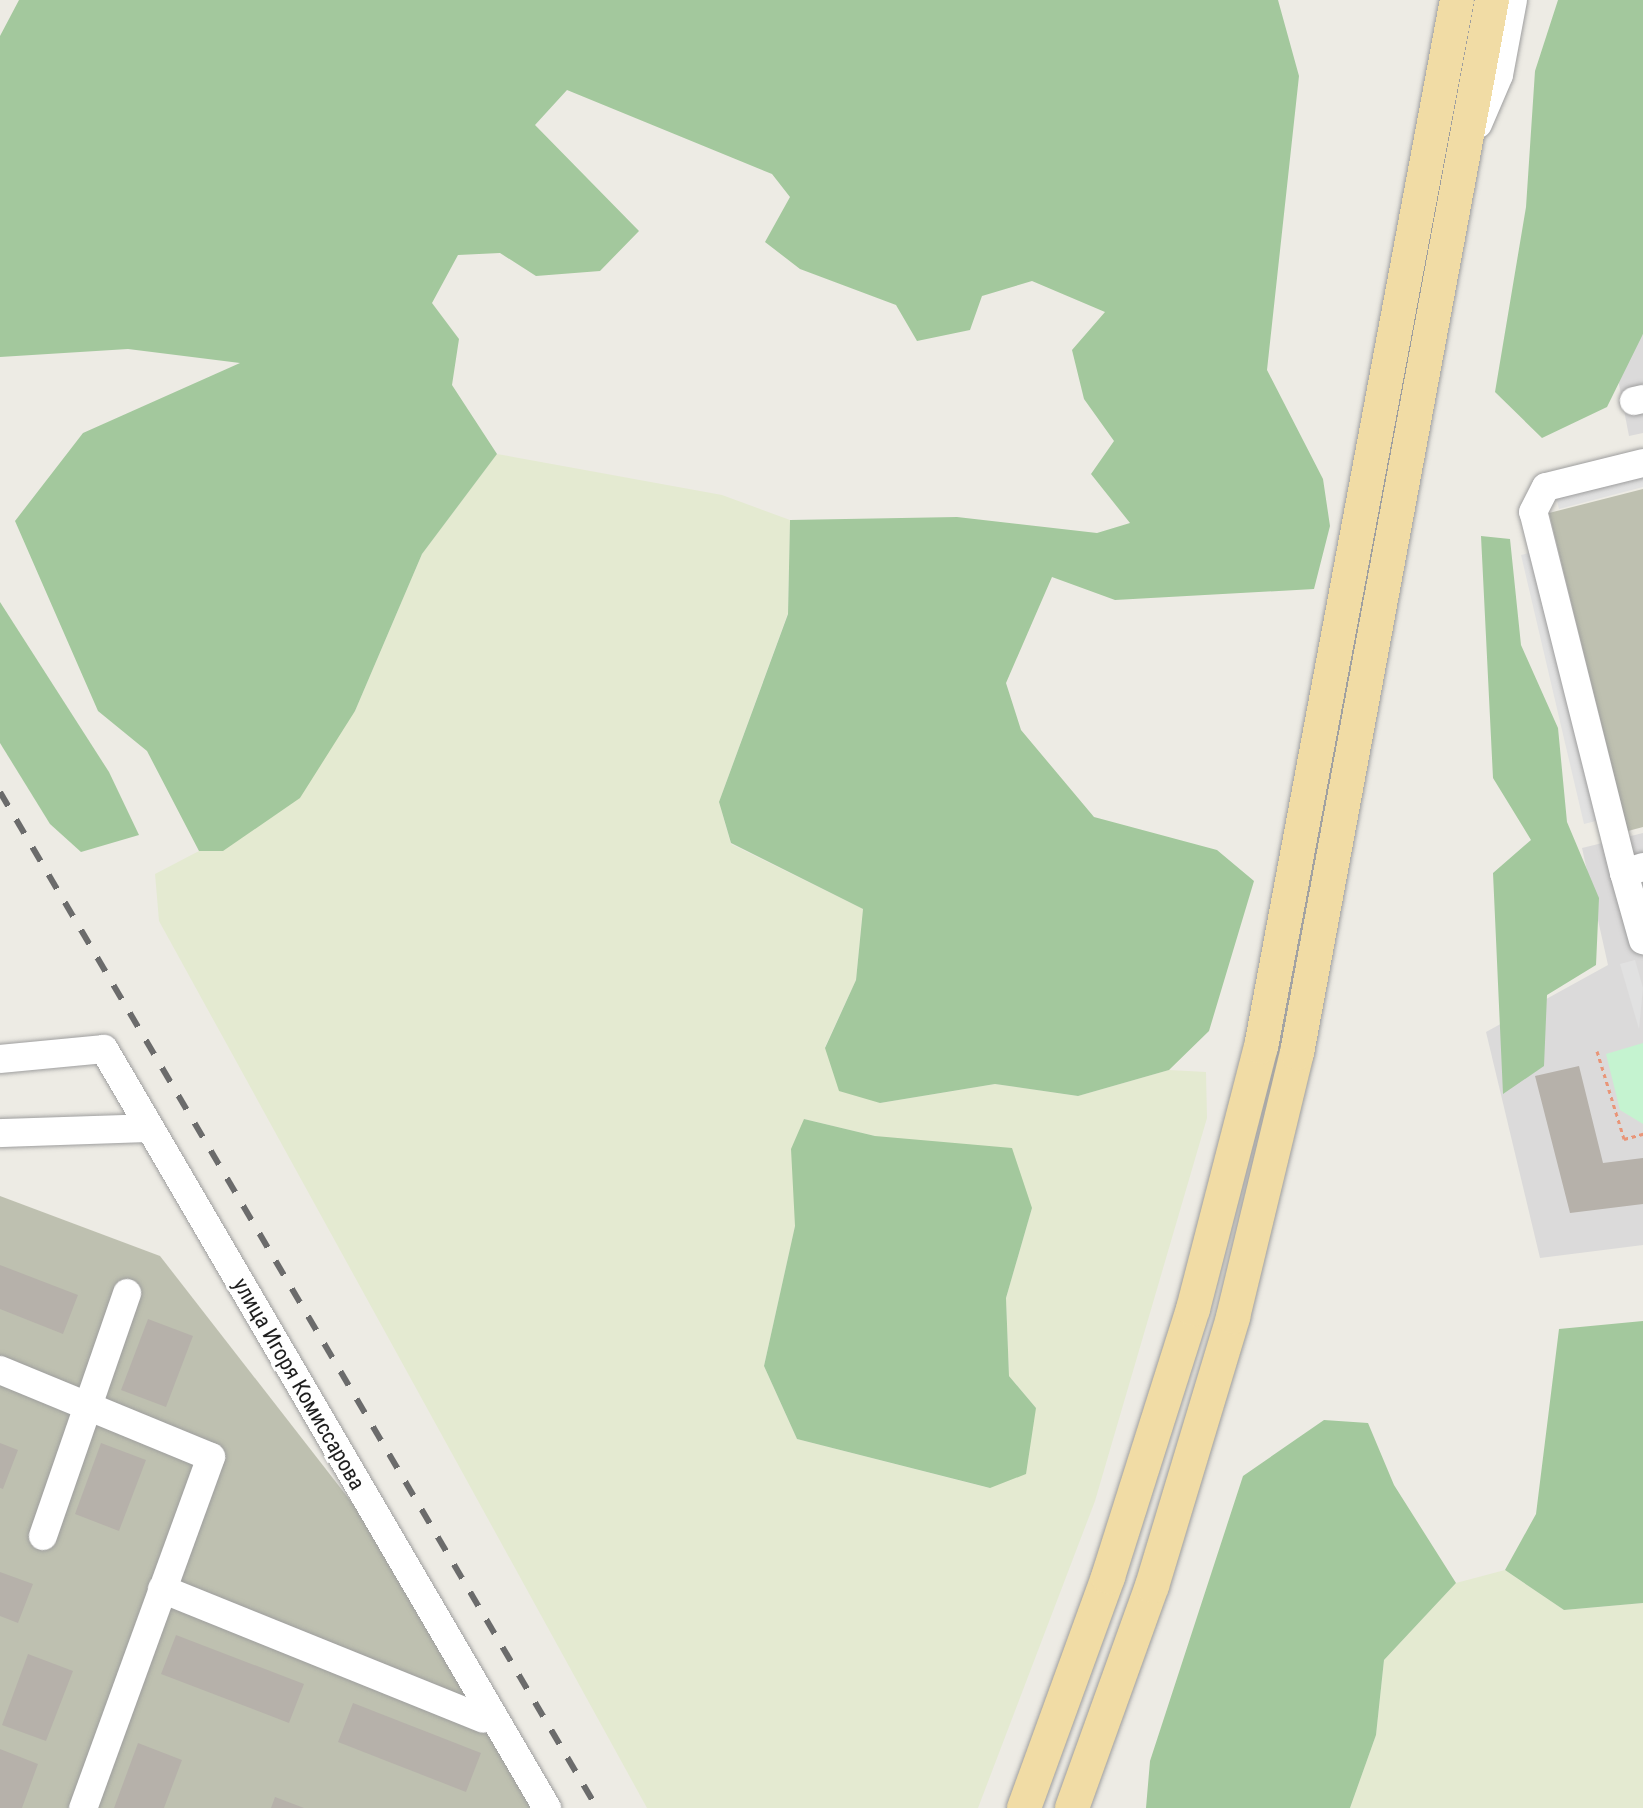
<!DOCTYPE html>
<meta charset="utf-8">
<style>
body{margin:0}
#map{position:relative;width:1643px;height:1808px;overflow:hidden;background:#edebe4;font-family:"Roboto Condensed",sans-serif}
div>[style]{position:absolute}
.residential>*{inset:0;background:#dbdada}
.construction>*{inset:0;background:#bec0b0}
.farmland>*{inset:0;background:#e4ead1}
.forest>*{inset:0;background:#a3c89d}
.park>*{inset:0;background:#c5f3d0}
.parking>*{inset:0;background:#e1e1e1}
.building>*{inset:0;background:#b6b1aa}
.path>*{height:3px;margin-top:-1.5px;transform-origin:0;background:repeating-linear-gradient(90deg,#e99578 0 4px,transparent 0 8px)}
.roads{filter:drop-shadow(0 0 2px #9e9e9e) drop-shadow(0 0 2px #9e9e9e)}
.minor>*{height:28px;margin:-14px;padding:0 14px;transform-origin:14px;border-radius:14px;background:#fff}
.major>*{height:34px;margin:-17px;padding:0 17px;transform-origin:17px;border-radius:17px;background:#f1dca5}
.rail>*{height:6px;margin-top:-3px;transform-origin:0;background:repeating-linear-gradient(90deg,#6b6b6b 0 16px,transparent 0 32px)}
span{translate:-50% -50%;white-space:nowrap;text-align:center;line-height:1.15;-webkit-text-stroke:6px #fff;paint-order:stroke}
.street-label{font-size:22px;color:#1d1d1d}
</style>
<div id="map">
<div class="residential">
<i style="clip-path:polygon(1643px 335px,1643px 433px,1629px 436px,1611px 343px)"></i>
<i style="clip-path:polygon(1643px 833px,1643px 1245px,1540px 1258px,1486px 1032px,1608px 965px,1582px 848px)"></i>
</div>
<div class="construction">
<i style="clip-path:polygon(1643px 489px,1643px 827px,1628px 831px,1549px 513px)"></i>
<i style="clip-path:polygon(0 1196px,160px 1256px,444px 1621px,548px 1808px,0 1808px)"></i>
</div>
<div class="farmland">
<i style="clip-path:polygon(evenodd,497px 454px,722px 495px,790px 520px,788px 613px,719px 802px,731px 844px,863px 909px,856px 980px,825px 1047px,880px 1103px,995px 1084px,1078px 1096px,1169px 1070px,1206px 1072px,1207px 1118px,1095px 1501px,978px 1808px,647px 1808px,159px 921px,155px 874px,199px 851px,223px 851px,355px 711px,422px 554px,497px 454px,804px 1119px,875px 1136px,1032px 1208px,1006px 1298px,1009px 1376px,1036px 1408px,989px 1488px,797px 1439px,764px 1366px,795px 1226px,804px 1119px)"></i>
<i style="clip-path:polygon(1505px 1570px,1564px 1610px,1643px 1603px,1643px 1808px,1350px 1808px,1376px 1735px,1384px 1660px,1456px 1583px)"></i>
</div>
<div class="forest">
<i style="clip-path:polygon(19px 0,1278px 0,1299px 76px,1267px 370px,1323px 479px,1330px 526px,1314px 589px,1115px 600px,1052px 577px,1006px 683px,1021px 730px,1094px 817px,1217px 850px,1254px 881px,1209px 1031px,1169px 1070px,1078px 1096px,995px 1084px,880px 1103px,839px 1091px,825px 1048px,856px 980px,863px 909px,731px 843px,719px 802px,788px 614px,790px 520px,957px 517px,1097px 533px,1130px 523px,1091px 474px,1114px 441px,1084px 399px,1072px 350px,1105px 312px,1032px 281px,982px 296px,970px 330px,917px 341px,896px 305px,800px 269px,765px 242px,790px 197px,772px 174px,567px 90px,535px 125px,639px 231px,600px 271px,536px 276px,500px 253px,458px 255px,432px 303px,459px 339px,452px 385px,497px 454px,422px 554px,355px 711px,300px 798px,223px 851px,199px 851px,147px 751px,98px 711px,15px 521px,83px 433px,240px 363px,128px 349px,0 357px,0 36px)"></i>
<i style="clip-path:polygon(1558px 0,1643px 0,1643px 334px,1607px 407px,1542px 438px,1495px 392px,1526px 207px,1535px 71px)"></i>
<i style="clip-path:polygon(1481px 536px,1510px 539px,1521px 645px,1558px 728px,1567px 822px,1599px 898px,1596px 965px,1547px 995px,1544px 1066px,1503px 1094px,1493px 873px,1531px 840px,1493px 778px)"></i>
<i style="clip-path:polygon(0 602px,109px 772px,139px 835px,81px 852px,50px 824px,0 743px)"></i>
<i style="clip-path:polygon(804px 1119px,875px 1136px,1012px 1148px,1032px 1208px,1006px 1298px,1009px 1376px,1036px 1408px,1026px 1474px,990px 1488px,797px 1439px,764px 1366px,795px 1226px,791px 1149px)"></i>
<i style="clip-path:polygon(1643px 1321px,1643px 1603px,1564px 1610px,1505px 1570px,1536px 1514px,1559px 1329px)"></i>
<i style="clip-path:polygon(1324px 1420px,1368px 1423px,1394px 1485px,1456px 1583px,1384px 1660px,1376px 1735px,1350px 1808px,1146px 1808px,1150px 1761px,1243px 1476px)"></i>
</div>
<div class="park">
<i style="clip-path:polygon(1643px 1043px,1643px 1124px,1620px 1110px,1606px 1054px)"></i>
</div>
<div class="parking">
<i style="clip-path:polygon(1643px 469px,1643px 487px,1559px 509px,1555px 492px)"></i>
<i style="clip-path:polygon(1537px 551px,1600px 820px,1584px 824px,1521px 555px)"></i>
<i style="clip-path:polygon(1635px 960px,1643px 988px,1639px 1029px,1620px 964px)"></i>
</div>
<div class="building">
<i style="clip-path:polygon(1579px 1066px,1603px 1163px,1643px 1158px,1643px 1204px,1570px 1213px,1535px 1076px)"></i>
<i style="clip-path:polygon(0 1265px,78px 1295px,63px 1334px,0 1309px)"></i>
<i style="clip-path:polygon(148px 1319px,193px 1336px,166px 1407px,121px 1390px)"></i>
<i style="clip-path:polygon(0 1443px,18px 1450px,3px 1489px,0 1488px)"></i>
<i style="clip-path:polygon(101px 1443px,146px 1460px,119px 1531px,75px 1514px)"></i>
<i style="clip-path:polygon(0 1572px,33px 1584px,18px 1623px,0 1616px)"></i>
<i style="clip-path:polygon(176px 1635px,304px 1684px,289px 1723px,161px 1674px)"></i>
<i style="clip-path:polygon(28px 1654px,73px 1671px,46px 1741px,2px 1725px)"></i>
<i style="clip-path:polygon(353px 1703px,481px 1753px,466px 1792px,338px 1742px)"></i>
<i style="clip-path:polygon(138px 1743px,182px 1760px,164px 1808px,114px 1808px)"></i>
<i style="clip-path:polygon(0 1749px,38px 1764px,22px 1808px,0 1808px)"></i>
<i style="clip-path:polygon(275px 1797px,304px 1808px,271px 1808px)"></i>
</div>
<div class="path">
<i style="left:1597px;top:1051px;width:92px;rotate:72.9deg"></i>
<i style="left:1624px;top:1139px;width:20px;rotate:-15deg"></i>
</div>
<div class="roads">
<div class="minor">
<i style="left:1478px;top:124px;width:53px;rotate:-66.8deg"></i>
<i style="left:1499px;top:75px;width:76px;rotate:-79.4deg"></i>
<i style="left:1634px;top:401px;width:9px;rotate:-13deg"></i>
<i style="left:1643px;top:867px;width:20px;rotate:162deg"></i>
<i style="left:1624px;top:873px;width:70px;rotate:74.2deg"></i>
<i style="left:1624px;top:873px;width:372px;rotate:-104.1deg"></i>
<i style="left:1533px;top:512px;width:28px;rotate:-63deg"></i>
<i style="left:1546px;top:487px;width:100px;rotate:-13.9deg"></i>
<i style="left:0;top:1059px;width:104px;rotate:-5.5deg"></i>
<i style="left:104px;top:1049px;width:879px;rotate:59.73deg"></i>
<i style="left:0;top:1133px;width:148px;rotate:-1.9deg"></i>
<i style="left:0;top:1370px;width:228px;rotate:22.4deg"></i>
<i style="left:211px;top:1457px;width:374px;rotate:110deg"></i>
<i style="left:43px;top:1536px;width:257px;rotate:-70.9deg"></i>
<i style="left:162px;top:1589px;width:346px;rotate:22deg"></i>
</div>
<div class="major">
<i style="left:1024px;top:1808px;width:246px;rotate:-70deg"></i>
<i style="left:1108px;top:1577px;width:281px;rotate:-72.4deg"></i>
<i style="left:1193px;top:1309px;width:271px;rotate:-75.5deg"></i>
<i style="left:1261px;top:1047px;width:1065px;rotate:-79.4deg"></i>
<i style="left:1072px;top:1808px;width:236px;rotate:-70.2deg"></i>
<i style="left:1152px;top:1586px;width:281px;rotate:-73.2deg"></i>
<i style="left:1233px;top:1317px;width:272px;rotate:-76.4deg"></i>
<i style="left:1297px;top:1053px;width:1071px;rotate:-79.51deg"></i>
</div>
</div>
<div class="rail">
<i style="left:0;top:792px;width:1178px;rotate:59.56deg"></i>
</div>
<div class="street-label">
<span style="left:299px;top:1384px;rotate:60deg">улица Игоря Комиссарова</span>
</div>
</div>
